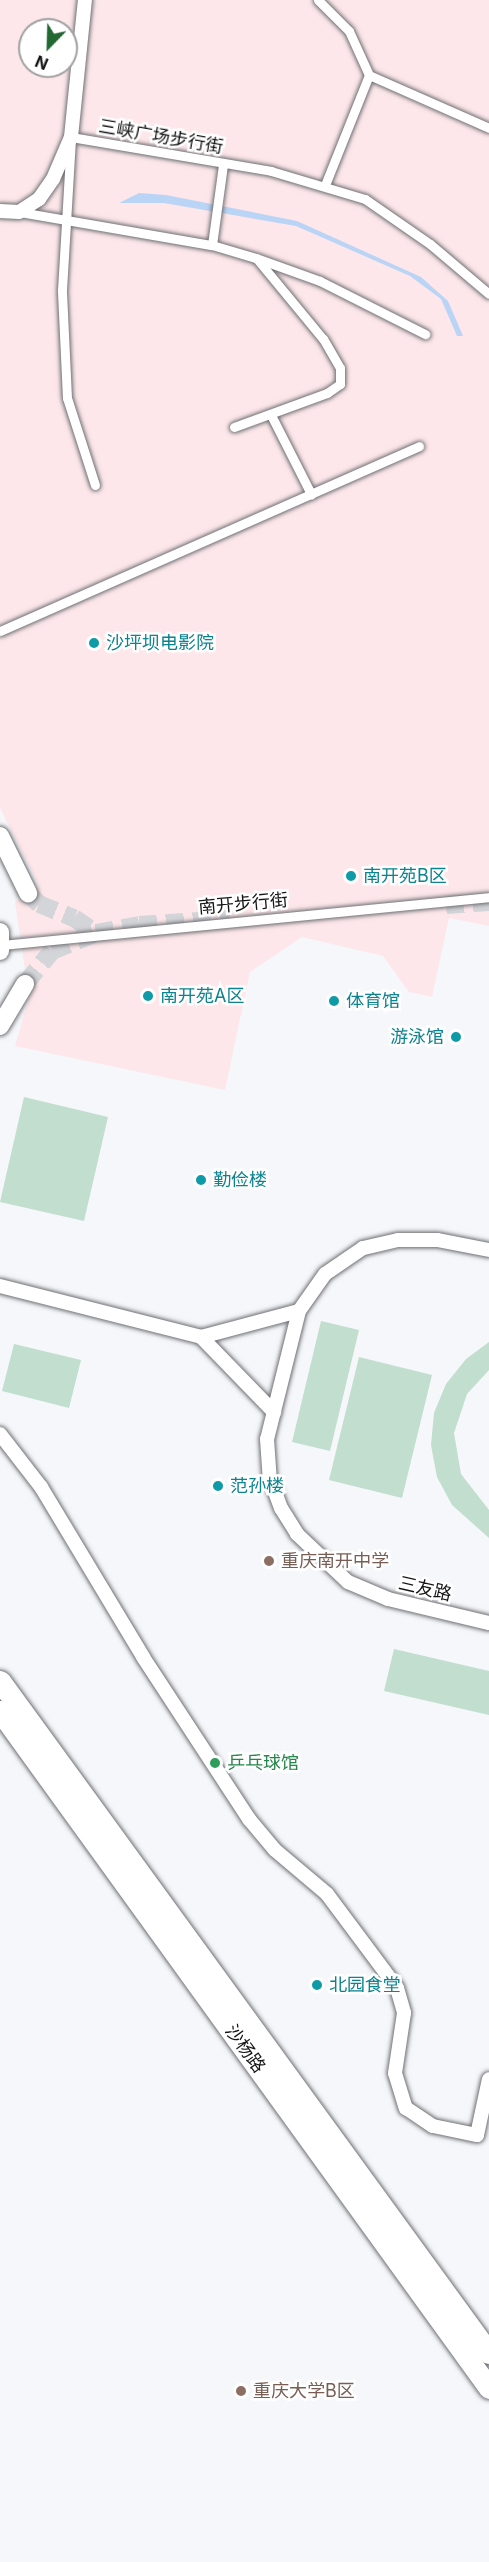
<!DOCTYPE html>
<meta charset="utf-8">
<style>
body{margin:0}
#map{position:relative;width:489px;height:2562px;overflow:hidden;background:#f6f7fb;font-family:Inter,"Noto Sans SC",sans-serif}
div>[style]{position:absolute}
.commercial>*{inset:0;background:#fde7ea}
.green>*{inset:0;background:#c1dece}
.water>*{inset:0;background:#bad4f6}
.secondary-tunnel>*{height:18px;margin-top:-9px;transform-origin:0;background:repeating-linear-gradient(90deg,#d4d5d9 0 18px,transparent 0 27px)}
.roads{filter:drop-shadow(0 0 2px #6f7074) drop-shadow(0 0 2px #6f7074)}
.pedestrian>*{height:9px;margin:-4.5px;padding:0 4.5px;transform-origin:4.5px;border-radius:4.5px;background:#fff}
.minor>*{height:14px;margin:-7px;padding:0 7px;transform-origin:7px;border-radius:7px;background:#fff}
.secondary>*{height:18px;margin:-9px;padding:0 9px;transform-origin:9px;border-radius:9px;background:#fff}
.primary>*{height:21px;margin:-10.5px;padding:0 10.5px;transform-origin:10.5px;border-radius:10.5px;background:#fff}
.dots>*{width:16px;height:16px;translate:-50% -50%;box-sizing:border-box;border:3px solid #fff;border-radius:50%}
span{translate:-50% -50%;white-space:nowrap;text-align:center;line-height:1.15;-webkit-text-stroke:5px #fff;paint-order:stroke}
.street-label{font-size:18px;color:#151516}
.culture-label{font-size:18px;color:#0d838f}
.left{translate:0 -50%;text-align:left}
.right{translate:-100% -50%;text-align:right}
.education-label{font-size:18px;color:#785e54}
.leisure-label{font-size:18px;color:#27864d}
.north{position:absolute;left:18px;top:18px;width:60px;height:60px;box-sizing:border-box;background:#fff;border:2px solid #a1a1a2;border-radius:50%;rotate:203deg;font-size:16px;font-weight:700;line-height:24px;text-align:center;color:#151516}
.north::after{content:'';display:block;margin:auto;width:21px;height:27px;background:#236833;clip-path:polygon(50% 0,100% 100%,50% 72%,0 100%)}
</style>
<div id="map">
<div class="commercial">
<i style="clip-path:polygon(evenodd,0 0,489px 0,489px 926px,449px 918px,432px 997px,409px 992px,383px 956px,302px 937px,250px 972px,225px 1090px,15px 1046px,29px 997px,15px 902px,39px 886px,0 808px,0 0,30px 30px,66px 30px,66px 66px,30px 66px,30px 30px)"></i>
</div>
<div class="green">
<i style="clip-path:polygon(24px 1097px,108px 1117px,84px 1221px,0 1202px)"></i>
<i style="clip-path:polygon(321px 1321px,359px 1330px,330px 1451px,292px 1442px)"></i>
<i style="clip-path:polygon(489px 1342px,489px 1370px,467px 1394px,454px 1433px,461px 1474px,489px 1510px,489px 1538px,452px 1505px,437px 1477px,431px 1445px,434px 1413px,446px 1384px,466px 1359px)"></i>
<i style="clip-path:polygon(14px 1344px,81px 1360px,69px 1408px,2px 1391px)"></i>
<i style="clip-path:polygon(359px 1357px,432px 1375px,402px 1498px,329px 1480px)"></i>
<i style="clip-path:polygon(394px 1649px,489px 1671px,489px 1715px,384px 1691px)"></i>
</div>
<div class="water">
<i style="clip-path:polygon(139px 193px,166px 195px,297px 221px,421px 277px,448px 301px,463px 336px,457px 336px,441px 299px,410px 276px,296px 226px,164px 203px,119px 203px)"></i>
</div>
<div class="secondary-tunnel">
<i style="left:28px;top:893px;width:16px;rotate:45deg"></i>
<i style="left:39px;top:904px;width:38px;rotate:22deg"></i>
<i style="left:74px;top:918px;width:27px;rotate:34deg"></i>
<i style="left:446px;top:905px;width:43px;rotate:-4deg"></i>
<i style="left:25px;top:984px;width:43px;rotate:-50.7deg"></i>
<i style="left:52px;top:951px;width:48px;rotate:-22.2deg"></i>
<i style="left:96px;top:933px;width:44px;rotate:-10.5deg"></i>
<i style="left:139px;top:925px;width:91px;rotate:-3.8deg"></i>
</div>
<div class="roads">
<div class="pedestrian">
<i style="left:318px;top:0;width:44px;rotate:45deg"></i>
<i style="left:349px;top:31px;width:48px;rotate:65.6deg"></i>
<i style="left:369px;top:75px;width:131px;rotate:23.8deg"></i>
<i style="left:325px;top:185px;width:118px;rotate:-68.2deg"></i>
<i style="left:20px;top:212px;width:195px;rotate:9.8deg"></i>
<i style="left:212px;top:245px;width:46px;rotate:16.5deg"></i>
<i style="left:256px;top:258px;width:68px;rotate:19.8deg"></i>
<i style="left:320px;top:281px;width:118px;rotate:26.8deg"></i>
<i style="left:212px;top:245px;width:81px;rotate:-82.2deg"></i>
<i style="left:271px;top:415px;width:89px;rotate:63.1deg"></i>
<i style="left:234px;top:427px;width:99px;rotate:-20.1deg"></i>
<i style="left:327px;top:393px;width:16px;rotate:-35deg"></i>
<i style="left:340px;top:384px;width:16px;rotate:-90deg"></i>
<i style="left:340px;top:368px;width:34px;rotate:-120deg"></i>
<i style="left:323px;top:339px;width:104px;rotate:-129.5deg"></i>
<i style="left:95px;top:485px;width:91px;rotate:-107.8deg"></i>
<i style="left:67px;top:398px;width:108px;rotate:-92.7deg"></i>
<i style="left:62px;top:290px;width:153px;rotate:-86.6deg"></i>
<i style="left:71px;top:137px;width:203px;rotate:9.6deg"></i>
<i style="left:271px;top:171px;width:98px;rotate:16.6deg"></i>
<i style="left:365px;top:199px;width:79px;rotate:34.7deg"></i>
<i style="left:430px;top:244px;width:77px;rotate:40.3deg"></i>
<i style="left:0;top:631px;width:458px;rotate:-23.8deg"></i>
<i style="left:1px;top:945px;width:490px;rotate:-5.6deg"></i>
</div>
<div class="minor">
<i style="left:0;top:211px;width:19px;rotate:3deg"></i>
<i style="left:19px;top:212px;width:24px;rotate:-33deg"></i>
<i style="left:39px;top:199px;width:24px;rotate:-55deg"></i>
<i style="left:53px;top:179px;width:46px;rotate:-66.8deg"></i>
<i style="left:71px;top:137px;width:138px;rotate:-84.2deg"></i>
<i style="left:489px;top:1250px;width:53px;rotate:-169.1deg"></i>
<i style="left:437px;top:1240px;width:39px;rotate:180deg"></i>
<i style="left:398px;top:1240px;width:36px;rotate:167deg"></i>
<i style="left:363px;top:1248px;width:46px;rotate:145.6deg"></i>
<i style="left:325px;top:1274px;width:45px;rotate:125.1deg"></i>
<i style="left:299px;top:1311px;width:132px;rotate:104deg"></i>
<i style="left:267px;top:1439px;width:39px;rotate:86deg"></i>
<i style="left:270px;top:1478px;width:32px;rotate:70deg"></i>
<i style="left:281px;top:1508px;width:31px;rotate:58deg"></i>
<i style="left:297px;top:1534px;width:70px;rotate:43.3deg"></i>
<i style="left:348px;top:1582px;width:43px;rotate:23deg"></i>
<i style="left:388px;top:1599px;width:104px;rotate:13.4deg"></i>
<i style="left:0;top:1286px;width:207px;rotate:14.2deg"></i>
<i style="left:201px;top:1337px;width:101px;rotate:-14.9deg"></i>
<i style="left:201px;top:1337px;width:105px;rotate:45.8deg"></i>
<i style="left:0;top:1434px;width:67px;rotate:52.3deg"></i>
<i style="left:41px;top:1487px;width:198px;rotate:59deg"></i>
<i style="left:143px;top:1657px;width:194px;rotate:56.8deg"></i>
<i style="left:249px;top:1819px;width:40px;rotate:50deg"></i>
<i style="left:275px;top:1850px;width:68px;rotate:40.2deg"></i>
<i style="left:327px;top:1894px;width:117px;rotate:53.3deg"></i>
<i style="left:397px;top:1988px;width:26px;rotate:74deg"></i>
<i style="left:404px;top:2013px;width:61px;rotate:98.5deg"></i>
<i style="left:395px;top:2073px;width:37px;rotate:73deg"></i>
<i style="left:406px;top:2108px;width:32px;rotate:34deg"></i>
<i style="left:433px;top:2126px;width:45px;rotate:11.6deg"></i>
<i style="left:477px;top:2135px;width:57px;rotate:-77.9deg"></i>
</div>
<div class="secondary">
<i style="left:0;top:836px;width:64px;rotate:63.8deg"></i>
<i style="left:0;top:932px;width:19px;rotate:90deg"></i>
<i style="left:0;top:1026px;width:49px;rotate:-59.2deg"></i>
</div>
<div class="primary">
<i style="left:0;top:1681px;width:831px;rotate:53.96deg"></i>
<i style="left:0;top:1711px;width:835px;rotate:54.16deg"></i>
</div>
</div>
<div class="dots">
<i style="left:94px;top:643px;background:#0f9aa8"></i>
<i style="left:351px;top:876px;background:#0f9aa8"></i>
<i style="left:148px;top:996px;background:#0f9aa8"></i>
<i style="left:334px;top:1001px;background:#0f9aa8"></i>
<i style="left:456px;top:1037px;background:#0f9aa8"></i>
<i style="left:201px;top:1180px;background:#0f9aa8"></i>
<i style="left:218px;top:1486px;background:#0f9aa8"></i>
<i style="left:269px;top:1561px;background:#8d6e63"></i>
<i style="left:215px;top:1763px;background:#2e9e5b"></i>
<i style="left:317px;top:1985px;background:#0f9aa8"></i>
<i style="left:241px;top:2391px;background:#8d6e63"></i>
</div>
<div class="street-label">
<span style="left:161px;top:137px;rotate:10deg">三峡广场步行街</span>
<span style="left:243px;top:904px;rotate:-5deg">南开步行街</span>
<span style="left:425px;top:1589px;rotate:13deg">三友路</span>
<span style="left:245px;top:2049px;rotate:54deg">沙杨路</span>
</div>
<div class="culture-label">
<span class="left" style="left:106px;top:643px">沙坪坝电影院</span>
<span class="left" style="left:363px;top:876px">南开苑B区</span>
<span class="left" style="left:160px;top:996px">南开苑A区</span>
<span class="left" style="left:346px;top:1001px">体育馆</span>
<span class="right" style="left:444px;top:1037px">游泳馆</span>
<span class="left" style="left:213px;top:1180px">勤俭楼</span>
<span class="left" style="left:230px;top:1486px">范孙楼</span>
<span class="left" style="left:329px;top:1985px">北园食堂</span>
</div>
<div class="education-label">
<span class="left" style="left:281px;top:1561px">重庆南开中学</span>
<span class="left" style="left:253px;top:2391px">重庆大学B区</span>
</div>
<div class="leisure-label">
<span class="left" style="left:227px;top:1763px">乒乓球馆</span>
</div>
<div class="north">N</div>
</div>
